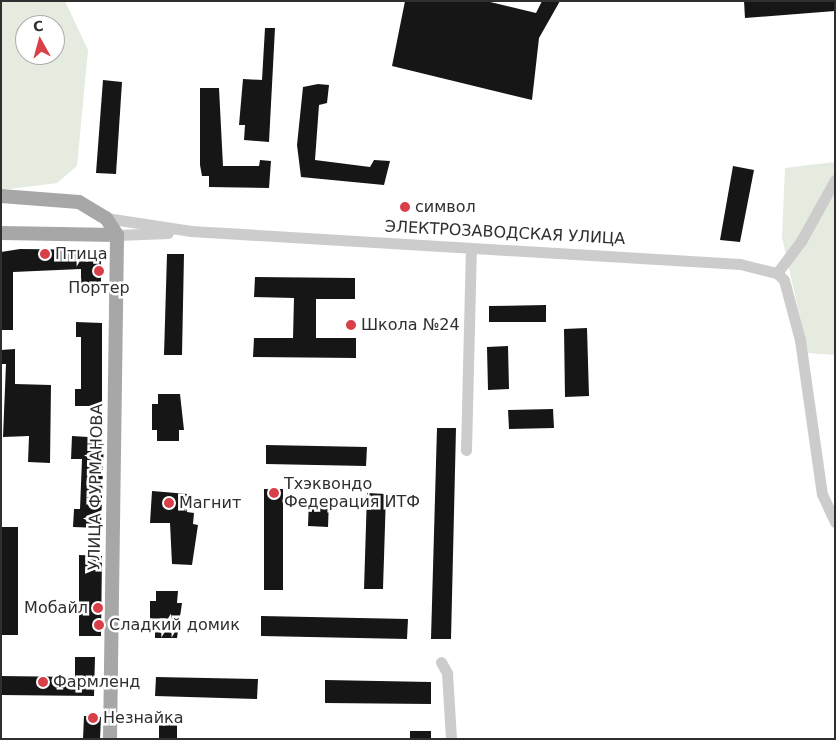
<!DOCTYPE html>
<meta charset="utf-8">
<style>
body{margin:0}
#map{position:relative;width:836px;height:740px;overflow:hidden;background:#fff;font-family:"DejaVu Sans",sans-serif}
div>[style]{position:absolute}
.green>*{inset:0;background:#e5ebdf}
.building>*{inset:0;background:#161616}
.minor>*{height:11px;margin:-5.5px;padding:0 5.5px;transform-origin:5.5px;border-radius:5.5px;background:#ccc}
.major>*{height:14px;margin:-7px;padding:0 7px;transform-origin:7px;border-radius:7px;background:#a7a7a7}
.dots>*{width:14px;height:14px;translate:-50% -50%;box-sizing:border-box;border:2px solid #fff;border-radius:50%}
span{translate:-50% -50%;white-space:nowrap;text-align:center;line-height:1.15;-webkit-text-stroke:5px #fff;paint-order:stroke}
.poi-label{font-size:16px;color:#2f2f2f}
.left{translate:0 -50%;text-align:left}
.right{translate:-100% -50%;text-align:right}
.street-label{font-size:16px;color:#2f2f2f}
.frame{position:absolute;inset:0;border:2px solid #2f2f2f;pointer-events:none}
.north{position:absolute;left:15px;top:15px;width:50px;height:50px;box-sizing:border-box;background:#fff;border:1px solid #acacac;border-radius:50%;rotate:353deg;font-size:14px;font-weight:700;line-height:20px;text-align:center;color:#2f2f2f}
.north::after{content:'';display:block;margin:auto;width:18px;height:22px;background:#d93f49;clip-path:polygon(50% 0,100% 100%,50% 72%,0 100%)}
</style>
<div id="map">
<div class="green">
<i style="clip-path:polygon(evenodd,1px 1px,65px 1px,88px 50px,77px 166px,57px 183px,1px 190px,1px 1px,25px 25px,55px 25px,55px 55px,25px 55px,25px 25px)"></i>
<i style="clip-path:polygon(835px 162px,835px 355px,808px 353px,782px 237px,785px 168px)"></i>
</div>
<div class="building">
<i style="clip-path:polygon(405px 1px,486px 1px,536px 13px,542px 1px,560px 1px,539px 38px,532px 100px,392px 66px)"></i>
<i style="clip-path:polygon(744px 1px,835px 1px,835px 11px,745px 18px)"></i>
<i style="clip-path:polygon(265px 28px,275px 28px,269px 142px,244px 140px,245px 125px,239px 125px,243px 79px,262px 80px)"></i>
<i style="clip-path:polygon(103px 80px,122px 82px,116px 174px,96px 173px)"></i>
<i style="clip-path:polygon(318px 84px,329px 85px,327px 103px,319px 105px,315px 160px,370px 167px,374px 160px,390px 161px,384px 185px,301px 177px,297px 145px,303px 87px)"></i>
<i style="clip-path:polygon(200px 88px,219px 88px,223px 166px,259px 166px,260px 160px,271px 161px,269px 188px,209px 187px,209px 176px,202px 176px,200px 165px)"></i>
<i style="clip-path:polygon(733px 166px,754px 170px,740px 242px,720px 240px)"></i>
<i style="clip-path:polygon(20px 249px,101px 250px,101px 287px,81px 287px,81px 269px,13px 272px,13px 330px,2px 330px,1px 252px)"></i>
<i style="clip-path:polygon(167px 254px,184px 254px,182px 355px,164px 355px)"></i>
<i style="clip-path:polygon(255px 277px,355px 278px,355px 299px,316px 299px,316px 338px,356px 338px,356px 358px,253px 357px,254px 338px,293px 338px,294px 298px,254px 297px)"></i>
<i style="clip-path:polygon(546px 305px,546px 322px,489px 322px,489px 306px)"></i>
<i style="clip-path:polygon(76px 322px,102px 323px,102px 406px,75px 406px,75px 389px,81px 389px,81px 337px,76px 337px)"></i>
<i style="clip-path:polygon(587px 328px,589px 396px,565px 397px,564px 329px)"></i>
<i style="clip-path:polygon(508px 346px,509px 389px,488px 390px,487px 347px)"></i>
<i style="clip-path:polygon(15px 349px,15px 384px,51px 385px,50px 463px,28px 462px,29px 436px,3px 437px,6px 364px,1px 364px,1px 350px)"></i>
<i style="clip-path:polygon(158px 394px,180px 394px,184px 430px,179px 430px,179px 441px,157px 441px,157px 430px,152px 430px,152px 404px,158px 404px)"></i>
<i style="clip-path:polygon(553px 409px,554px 428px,509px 429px,508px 410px)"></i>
<i style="clip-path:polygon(437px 428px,456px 428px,451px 639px,431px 639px)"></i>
<i style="clip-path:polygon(72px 436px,104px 438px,101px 528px,73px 527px,74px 509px,80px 509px,82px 459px,71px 459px)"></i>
<i style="clip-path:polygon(266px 445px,367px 447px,366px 466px,266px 464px)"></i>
<i style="clip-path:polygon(264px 489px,283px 489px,283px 590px,264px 590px)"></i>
<i style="clip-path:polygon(152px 491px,188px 494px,187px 512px,194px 513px,193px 524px,198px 525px,192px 565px,172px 564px,170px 523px,150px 523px)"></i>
<i style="clip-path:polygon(367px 493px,386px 494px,383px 589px,364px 589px)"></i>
<i style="clip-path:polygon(309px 500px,329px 500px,328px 527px,308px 526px)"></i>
<i style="clip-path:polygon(1px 527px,18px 527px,18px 635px,1px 635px)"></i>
<i style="clip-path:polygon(79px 555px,102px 556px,101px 636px,79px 636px)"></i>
<i style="clip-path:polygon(156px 591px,178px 591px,177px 603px,182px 603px,177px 638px,155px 638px,155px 627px,150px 627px,150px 601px,156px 601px)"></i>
<i style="clip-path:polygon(261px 616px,408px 619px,407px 639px,261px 636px)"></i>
<i style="clip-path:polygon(75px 657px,95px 657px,94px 696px,1px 695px,1px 676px,75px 677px)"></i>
<i style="clip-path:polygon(156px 677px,258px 679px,257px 699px,155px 696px)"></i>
<i style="clip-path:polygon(325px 680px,431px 682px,431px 704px,325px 703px)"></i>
<i style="clip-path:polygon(159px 713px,177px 713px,177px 739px,159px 739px)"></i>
<i style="clip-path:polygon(84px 716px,101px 717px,100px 739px,83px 739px)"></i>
<i style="clip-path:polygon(410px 731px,431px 731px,431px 739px,410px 739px)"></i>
</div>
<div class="minor">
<i style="left:106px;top:218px;width:86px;rotate:8.7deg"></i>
<i style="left:191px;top:231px;width:550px;rotate:3.44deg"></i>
<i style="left:740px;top:264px;width:38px;rotate:14deg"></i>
<i style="left:777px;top:273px;width:10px;rotate:45deg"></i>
<i style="left:784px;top:280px;width:62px;rotate:75.1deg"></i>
<i style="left:800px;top:340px;width:156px;rotate:81.9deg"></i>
<i style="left:822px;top:494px;width:31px;rotate:65deg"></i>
<i style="left:117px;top:235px;width:51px;rotate:-2.2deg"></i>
<i style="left:777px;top:273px;width:40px;rotate:-53deg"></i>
<i style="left:801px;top:241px;width:70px;rotate:-60.9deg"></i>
<i style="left:466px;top:450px;width:199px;rotate:-88.6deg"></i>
<i style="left:441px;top:662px;width:13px;rotate:61deg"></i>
<i style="left:447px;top:673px;width:66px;rotate:86.5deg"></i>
</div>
<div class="major">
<i style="left:1px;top:196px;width:78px;rotate:4.4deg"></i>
<i style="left:79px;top:202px;width:31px;rotate:31deg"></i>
<i style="left:106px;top:218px;width:20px;rotate:57deg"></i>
<i style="left:1px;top:233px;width:116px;rotate:1deg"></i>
<i style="left:110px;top:739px;width:504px;rotate:-89.2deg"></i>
</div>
<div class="dots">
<i style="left:405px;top:207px;background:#d93f49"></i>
<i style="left:45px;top:254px;background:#d93f49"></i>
<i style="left:99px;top:271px;background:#d93f49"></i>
<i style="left:351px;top:325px;background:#d93f49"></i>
<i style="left:274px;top:493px;background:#d93f49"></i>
<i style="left:169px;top:503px;background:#d93f49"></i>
<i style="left:98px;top:608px;background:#d93f49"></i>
<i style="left:99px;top:625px;background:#d93f49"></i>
<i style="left:43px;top:682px;background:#d93f49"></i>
<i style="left:93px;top:718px;background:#d93f49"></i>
</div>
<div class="poi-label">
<span class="left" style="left:415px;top:207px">символ</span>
<span class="left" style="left:55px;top:254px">Птица</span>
<span style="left:99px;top:288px">Портер</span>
<span class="left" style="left:361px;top:325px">Школа №24</span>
<span class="left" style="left:284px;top:493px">Тхэквондо<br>Федерация ИТФ</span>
<span class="left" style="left:179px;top:503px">Магнит</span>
<span class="right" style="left:88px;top:608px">Мобайл</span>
<span class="left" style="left:109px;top:625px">Сладкий домик</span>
<span class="left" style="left:53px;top:682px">Фармленд</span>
<span class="left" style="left:103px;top:718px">Незнайка</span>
</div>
<div class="street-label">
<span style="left:505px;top:233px;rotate:3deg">ЭЛЕКТРОЗАВОДСКАЯ УЛИЦА</span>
<span style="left:96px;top:487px;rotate:-89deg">УЛИЦА ФУРМАНОВА</span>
</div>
<div class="frame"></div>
<div class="north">С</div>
</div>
